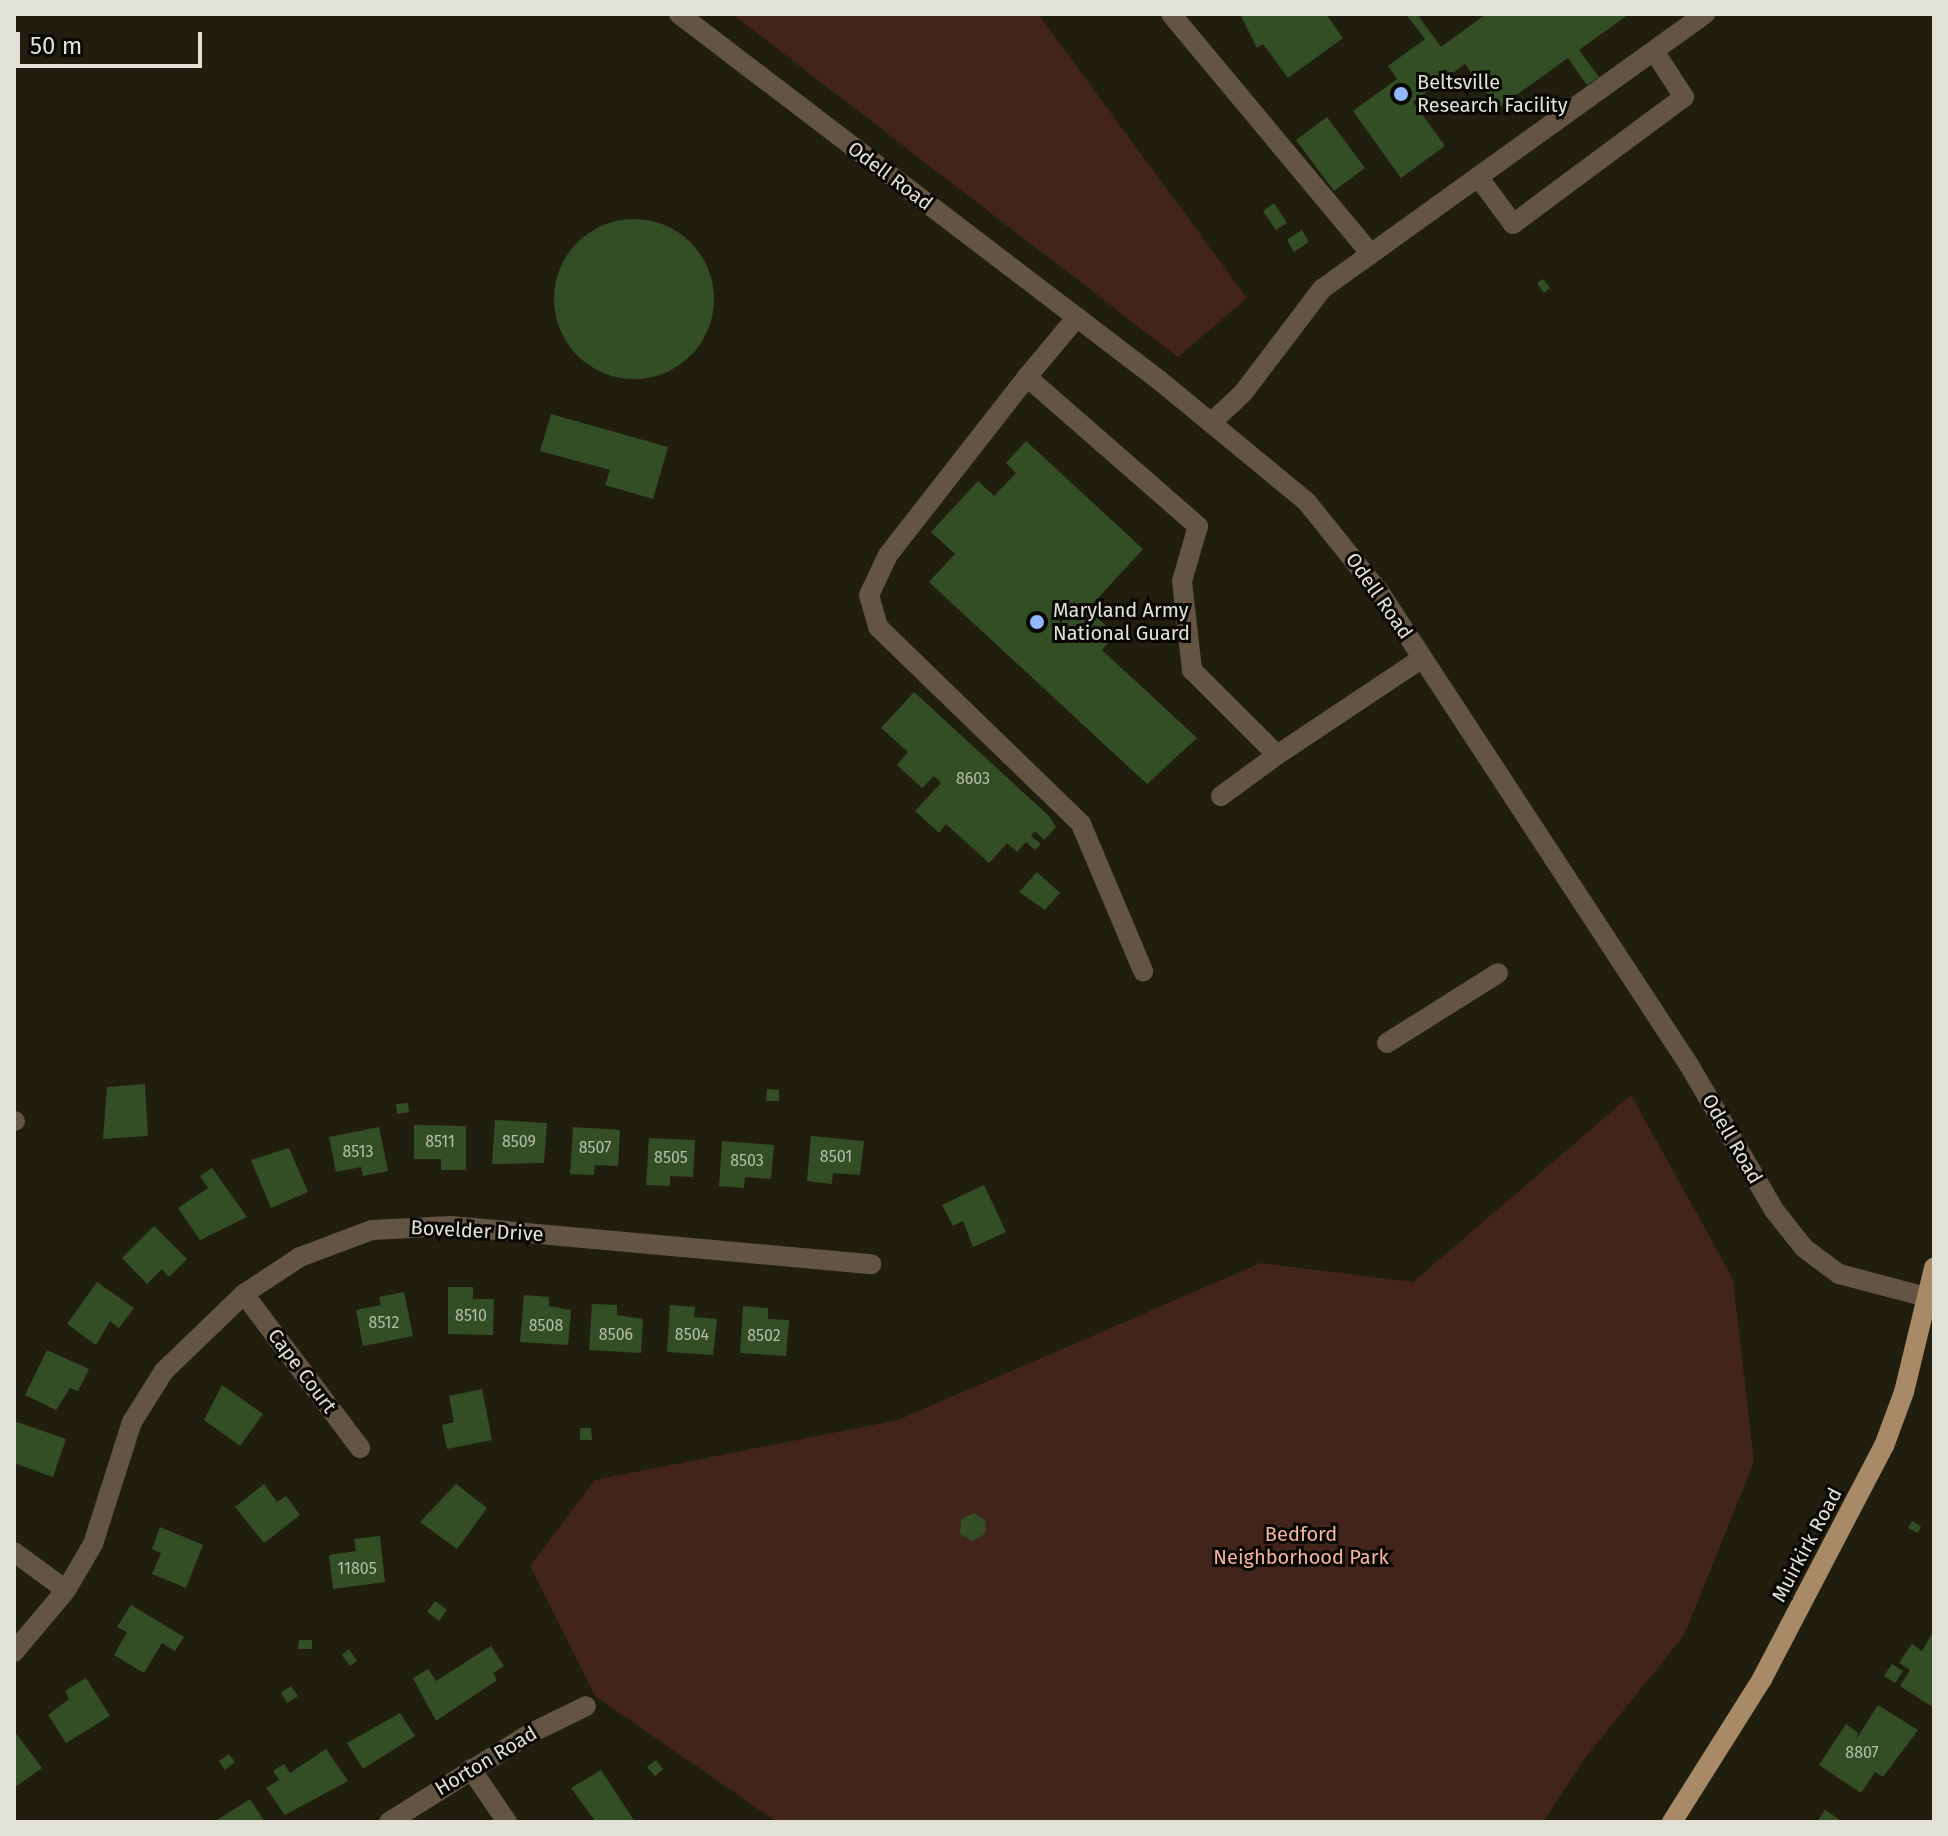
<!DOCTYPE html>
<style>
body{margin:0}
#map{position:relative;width:1948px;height:1836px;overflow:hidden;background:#201f0f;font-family:"Fira Sans",sans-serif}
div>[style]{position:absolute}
.green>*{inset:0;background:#42241a}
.building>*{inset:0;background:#334e24}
.round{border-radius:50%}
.minor>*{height:20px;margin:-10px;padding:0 10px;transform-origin:10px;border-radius:10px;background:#635443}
.major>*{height:20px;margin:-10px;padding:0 10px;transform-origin:10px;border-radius:10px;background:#a98a66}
.dots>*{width:22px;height:22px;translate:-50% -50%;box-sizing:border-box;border:4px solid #090804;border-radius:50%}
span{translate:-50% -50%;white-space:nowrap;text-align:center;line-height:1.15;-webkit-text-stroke:6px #090804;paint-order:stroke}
.number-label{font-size:16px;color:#b6bcaa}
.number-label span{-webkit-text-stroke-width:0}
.poi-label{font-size:20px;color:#e1e1d7}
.left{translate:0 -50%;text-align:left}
.street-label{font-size:20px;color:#e1e1d7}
.park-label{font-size:20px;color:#f7b59f}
.frame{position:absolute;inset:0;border:16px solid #e1e1d7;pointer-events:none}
.scale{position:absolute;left:16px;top:32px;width:186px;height:36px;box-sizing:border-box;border:4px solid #e1e1d7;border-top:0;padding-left:10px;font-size:24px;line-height:28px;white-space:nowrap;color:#e1e1d7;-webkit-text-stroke:6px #090804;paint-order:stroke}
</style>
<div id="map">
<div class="green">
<i style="clip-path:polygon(732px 14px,1038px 14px,1247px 298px,1178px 357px)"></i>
<i style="clip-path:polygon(1631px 1095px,1733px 1279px,1754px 1462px,1684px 1635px,1585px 1758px,1543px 1822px,777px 1822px,595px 1696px,530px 1566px,595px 1480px,898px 1420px,1261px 1263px,1413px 1282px)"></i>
</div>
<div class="building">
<i style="clip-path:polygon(1240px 14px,1326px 14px,1343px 38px,1288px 78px,1263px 44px,1257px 48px)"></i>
<i style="clip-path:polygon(1406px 14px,1417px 14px,1441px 47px,1486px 14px,1629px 14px,1579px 50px,1599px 77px,1587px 85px,1568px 58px,1498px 108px,1465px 64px,1413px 102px,1445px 146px,1401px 178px,1353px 111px,1397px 79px,1388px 66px,1425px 39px)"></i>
<i style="clip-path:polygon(1327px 117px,1365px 168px,1334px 191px,1296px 140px)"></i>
<i style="clip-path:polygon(1274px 203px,1287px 223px,1276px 230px,1263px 211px)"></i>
<i class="round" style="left:554px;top:219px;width:160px;height:160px"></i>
<i style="clip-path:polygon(1302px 230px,1309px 242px,1294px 252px,1287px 240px)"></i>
<i style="clip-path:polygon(1543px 279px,1550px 288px,1544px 293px,1537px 283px)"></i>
<i style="clip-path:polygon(551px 414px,668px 447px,653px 499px,605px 485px,610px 470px,540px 451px)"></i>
<i style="clip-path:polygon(1026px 441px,1143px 549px,1088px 609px,1116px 635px,1102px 650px,1197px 738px,1147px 784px,929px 582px,955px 554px,931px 532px,978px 481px,994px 496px,1016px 473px,1006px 463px)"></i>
<i style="clip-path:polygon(914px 692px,1049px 816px,1056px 827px,1044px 840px,1035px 831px,1031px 836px,1041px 844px,1035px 850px,1026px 842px,1017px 852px,1007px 843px,989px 863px,946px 824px,939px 833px,915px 811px,941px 783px,934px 776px,922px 788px,897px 765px,908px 752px,881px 728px)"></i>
<i style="clip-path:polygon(1037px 872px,1060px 893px,1045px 910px,1019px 892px)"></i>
<i style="clip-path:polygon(145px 1084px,148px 1136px,103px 1139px,107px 1087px)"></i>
<i style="clip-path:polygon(767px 1089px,779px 1090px,779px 1101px,766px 1101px)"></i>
<i style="clip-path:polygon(408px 1103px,409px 1112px,397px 1114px,396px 1104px)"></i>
<i style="clip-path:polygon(495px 1120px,547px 1123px,544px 1163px,492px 1164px)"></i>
<i style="clip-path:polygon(414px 1125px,466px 1126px,466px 1170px,441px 1170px,441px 1159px,414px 1159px)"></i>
<i style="clip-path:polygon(379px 1127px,388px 1171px,363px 1176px,361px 1167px,336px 1172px,329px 1137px)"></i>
<i style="clip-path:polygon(573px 1127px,620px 1130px,618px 1166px,595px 1165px,594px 1175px,570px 1174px)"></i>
<i style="clip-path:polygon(811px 1136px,864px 1141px,860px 1175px,833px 1173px,832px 1184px,807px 1181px)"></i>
<i style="clip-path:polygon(649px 1138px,695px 1140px,693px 1177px,670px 1176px,670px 1186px,646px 1185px)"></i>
<i style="clip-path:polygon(722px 1141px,774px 1145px,771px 1179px,745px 1177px,744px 1188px,719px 1186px)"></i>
<i style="clip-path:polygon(289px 1148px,308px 1192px,271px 1208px,251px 1160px)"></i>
<i style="clip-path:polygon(212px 1168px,247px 1217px,200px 1240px,178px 1208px,208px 1188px,200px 1176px)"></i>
<i style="clip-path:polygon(984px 1185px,1006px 1232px,973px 1247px,963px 1221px,953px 1226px,942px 1205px)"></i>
<i style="clip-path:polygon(154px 1226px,187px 1259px,169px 1277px,162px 1269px,147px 1284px,122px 1258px)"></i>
<i style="clip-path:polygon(97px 1282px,134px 1308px,119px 1328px,110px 1321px,96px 1345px,67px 1324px)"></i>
<i style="clip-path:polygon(448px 1287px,473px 1287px,473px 1299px,494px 1299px,493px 1335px,448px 1334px)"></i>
<i style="clip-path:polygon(404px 1292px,413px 1336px,363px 1346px,356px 1310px,381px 1305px,379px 1297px)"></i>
<i style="clip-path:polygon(524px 1295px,549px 1297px,549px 1306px,571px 1310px,568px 1345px,520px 1342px)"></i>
<i style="clip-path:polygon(592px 1304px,617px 1305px,617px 1315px,643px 1319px,641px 1353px,589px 1350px)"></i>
<i style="clip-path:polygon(670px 1305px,695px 1307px,694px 1317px,717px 1319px,713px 1355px,667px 1352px)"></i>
<i style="clip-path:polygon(743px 1306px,768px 1308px,768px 1319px,789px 1320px,786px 1356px,740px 1353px)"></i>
<i style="clip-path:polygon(47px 1350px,89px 1369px,78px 1391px,70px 1388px,56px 1410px,25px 1395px)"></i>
<i style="clip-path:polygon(222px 1385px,263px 1414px,240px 1446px,204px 1420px)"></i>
<i style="clip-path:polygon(482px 1389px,492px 1440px,447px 1449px,442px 1425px,454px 1422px,449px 1396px)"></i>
<i style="clip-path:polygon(14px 1421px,66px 1439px,53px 1477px,14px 1463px)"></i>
<i style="clip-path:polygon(580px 1428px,591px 1428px,592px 1440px,580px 1440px)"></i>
<i style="clip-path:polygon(264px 1484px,277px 1502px,286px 1496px,300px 1515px,264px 1543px,235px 1507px)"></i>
<i style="clip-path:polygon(456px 1484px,487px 1508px,457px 1549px,420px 1522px)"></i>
<i style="clip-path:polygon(974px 1513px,986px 1521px,985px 1534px,972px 1541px,960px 1534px,961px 1519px)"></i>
<i style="clip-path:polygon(1912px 1521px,1921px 1526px,1918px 1533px,1908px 1528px)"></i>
<i style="clip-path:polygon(160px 1527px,203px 1545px,186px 1588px,152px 1574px,161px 1553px,152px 1549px)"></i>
<i style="clip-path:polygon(380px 1536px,385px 1582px,333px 1589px,329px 1555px,356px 1551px,354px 1539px)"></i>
<i style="clip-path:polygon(435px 1601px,447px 1610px,439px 1621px,427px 1612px)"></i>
<i style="clip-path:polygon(131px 1605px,184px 1637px,175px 1651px,162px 1643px,144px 1673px,114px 1655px,127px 1632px,117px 1627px)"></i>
<i style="clip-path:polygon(1934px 1631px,1934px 1702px,1931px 1706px,1900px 1686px,1910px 1670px,1899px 1663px,1912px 1644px,1922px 1651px)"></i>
<i style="clip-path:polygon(299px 1640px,312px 1640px,312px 1649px,298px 1649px)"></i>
<i style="clip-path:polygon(491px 1646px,504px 1666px,493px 1673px,497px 1680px,436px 1721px,413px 1678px,428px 1669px,436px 1681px)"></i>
<i style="clip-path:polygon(349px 1649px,357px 1661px,350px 1666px,342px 1655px)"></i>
<i style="clip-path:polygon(1892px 1664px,1903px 1671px,1895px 1683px,1884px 1676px)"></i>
<i style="clip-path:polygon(86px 1678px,110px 1716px,66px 1743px,48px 1715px,69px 1699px,65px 1691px)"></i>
<i style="clip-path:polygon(291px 1686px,298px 1696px,287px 1703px,281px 1693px)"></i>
<i style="clip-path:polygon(1878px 1705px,1918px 1730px,1883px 1777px,1875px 1772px,1861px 1793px,1819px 1765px,1846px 1724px,1858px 1733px,1855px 1741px)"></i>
<i style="clip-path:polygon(400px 1713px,415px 1736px,363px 1769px,347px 1743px)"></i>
<i style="clip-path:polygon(14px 1731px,42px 1768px,14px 1788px)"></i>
<i style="clip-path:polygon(326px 1749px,348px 1781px,285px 1815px,266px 1788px,279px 1780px,273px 1771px,284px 1764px,290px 1773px)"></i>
<i style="clip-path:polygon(229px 1754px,235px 1762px,225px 1770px,219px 1761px)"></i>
<i style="clip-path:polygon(656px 1760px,663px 1769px,655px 1776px,647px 1767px)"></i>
<i style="clip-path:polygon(601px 1770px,635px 1822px,596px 1822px,571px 1788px)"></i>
<i style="clip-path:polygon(250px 1799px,265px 1822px,214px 1822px)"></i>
<i style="clip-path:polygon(1825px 1810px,1843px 1822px,1817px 1822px)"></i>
</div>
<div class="minor">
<i style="left:679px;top:14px;width:604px;rotate:37.33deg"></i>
<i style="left:1159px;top:380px;width:190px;rotate:39.5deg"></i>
<i style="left:1306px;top:501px;width:118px;rotate:51.2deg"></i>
<i style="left:1380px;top:593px;width:564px;rotate:56.79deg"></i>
<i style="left:1689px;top:1065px;width:168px;rotate:59.6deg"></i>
<i style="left:1774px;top:1210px;width:48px;rotate:51.7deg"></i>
<i style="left:1804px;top:1248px;width:44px;rotate:36.6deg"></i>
<i style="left:1839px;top:1274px;width:98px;rotate:14.7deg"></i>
<i style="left:1171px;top:14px;width:312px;rotate:50.2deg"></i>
<i style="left:1479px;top:178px;width:57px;rotate:53.5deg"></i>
<i style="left:1513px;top:224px;width:213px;rotate:-36.6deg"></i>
<i style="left:1684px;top:97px;width:55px;rotate:-123.1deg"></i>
<i style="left:1077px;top:317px;width:78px;rotate:129.8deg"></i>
<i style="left:1027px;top:377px;width:227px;rotate:41.1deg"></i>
<i style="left:1198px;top:526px;width:57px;rotate:106.2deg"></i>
<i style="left:1182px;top:581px;width:90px;rotate:83.6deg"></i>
<i style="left:1192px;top:670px;width:120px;rotate:45deg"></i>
<i style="left:1277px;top:755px;width:173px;rotate:-33.7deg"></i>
<i style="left:1027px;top:377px;width:226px;rotate:128deg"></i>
<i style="left:888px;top:555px;width:44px;rotate:115.4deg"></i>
<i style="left:869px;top:595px;width:33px;rotate:74deg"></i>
<i style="left:878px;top:627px;width:283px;rotate:44.1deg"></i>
<i style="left:1081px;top:824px;width:160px;rotate:67.1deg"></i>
<i style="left:1212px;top:422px;width:42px;rotate:-43.1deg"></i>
<i style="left:1243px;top:393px;width:131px;rotate:-52.8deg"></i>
<i style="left:1322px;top:289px;width:472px;rotate:-35.7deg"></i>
<i style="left:1221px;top:796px;width:69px;rotate:-36.2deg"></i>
<i style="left:1387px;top:1043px;width:131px;rotate:-32.2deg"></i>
<i style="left:14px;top:1121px;width:1px"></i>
<i style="left:244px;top:1294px;width:193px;rotate:53deg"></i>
<i style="left:14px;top:1552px;width:64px;rotate:36.2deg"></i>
<i style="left:14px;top:1652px;width:81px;rotate:-50deg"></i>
<i style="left:66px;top:1590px;width:53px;rotate:-59.6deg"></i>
<i style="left:93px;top:1544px;width:128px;rotate:-72.3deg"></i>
<i style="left:132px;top:1422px;width:60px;rotate:-57.9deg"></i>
<i style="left:164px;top:1371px;width:111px;rotate:-43.9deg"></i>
<i style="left:244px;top:1294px;width:67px;rotate:-33.5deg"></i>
<i style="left:300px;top:1257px;width:77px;rotate:-20.6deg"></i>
<i style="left:372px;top:1230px;width:79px;rotate:-2.9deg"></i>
<i style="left:451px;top:1226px;width:422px;rotate:5.2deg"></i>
<i style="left:471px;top:1769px;width:64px;rotate:55.8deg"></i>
<i style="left:389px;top:1822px;width:168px;rotate:-32.1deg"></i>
<i style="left:531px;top:1733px;width:61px;rotate:-26.1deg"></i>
</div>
<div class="major">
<i style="left:1672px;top:1822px;width:169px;rotate:-57.8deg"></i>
<i style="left:1762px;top:1679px;width:263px;rotate:-62.4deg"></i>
<i style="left:1884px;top:1446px;width:58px;rotate:-69.7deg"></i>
<i style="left:1904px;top:1392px;width:128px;rotate:-76.4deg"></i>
</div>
<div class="dots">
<i style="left:1401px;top:94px;background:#93b7fd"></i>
<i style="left:1037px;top:622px;background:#93b7fd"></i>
</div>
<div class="number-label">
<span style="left:973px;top:779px">8603</span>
<span style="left:440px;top:1142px">8511</span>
<span style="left:519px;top:1142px">8509</span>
<span style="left:595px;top:1148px">8507</span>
<span style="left:358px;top:1152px">8513</span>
<span style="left:836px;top:1157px">8501</span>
<span style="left:671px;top:1158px">8505</span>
<span style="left:747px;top:1161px">8503</span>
<span style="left:471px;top:1316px">8510</span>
<span style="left:384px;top:1323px">8512</span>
<span style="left:546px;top:1326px">8508</span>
<span style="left:616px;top:1335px">8506</span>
<span style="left:692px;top:1335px">8504</span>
<span style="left:764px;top:1336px">8502</span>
<span style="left:357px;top:1569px">11805</span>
<span style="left:1862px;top:1753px">8807</span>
</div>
<div class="poi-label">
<span class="left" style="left:1417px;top:94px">Beltsville<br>Research Facility</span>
<span class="left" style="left:1053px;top:622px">Maryland Army<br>National Guard</span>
</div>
<div class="street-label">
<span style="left:890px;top:176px;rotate:37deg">Odell Road</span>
<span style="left:1379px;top:596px;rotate:55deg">Odell Road</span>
<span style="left:1732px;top:1139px;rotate:60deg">Odell Road</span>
<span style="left:477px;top:1231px;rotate:3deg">Bovelder Drive</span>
<span style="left:302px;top:1371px;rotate:53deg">Cape Court</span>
<span style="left:1807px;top:1545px;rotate:-62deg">Muirkirk Road</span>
<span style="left:486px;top:1761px;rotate:-31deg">Horton Road</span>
</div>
<div class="park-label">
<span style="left:1301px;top:1546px">Bedford<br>Neighborhood Park</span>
</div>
<div class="frame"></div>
<div class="scale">50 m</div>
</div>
